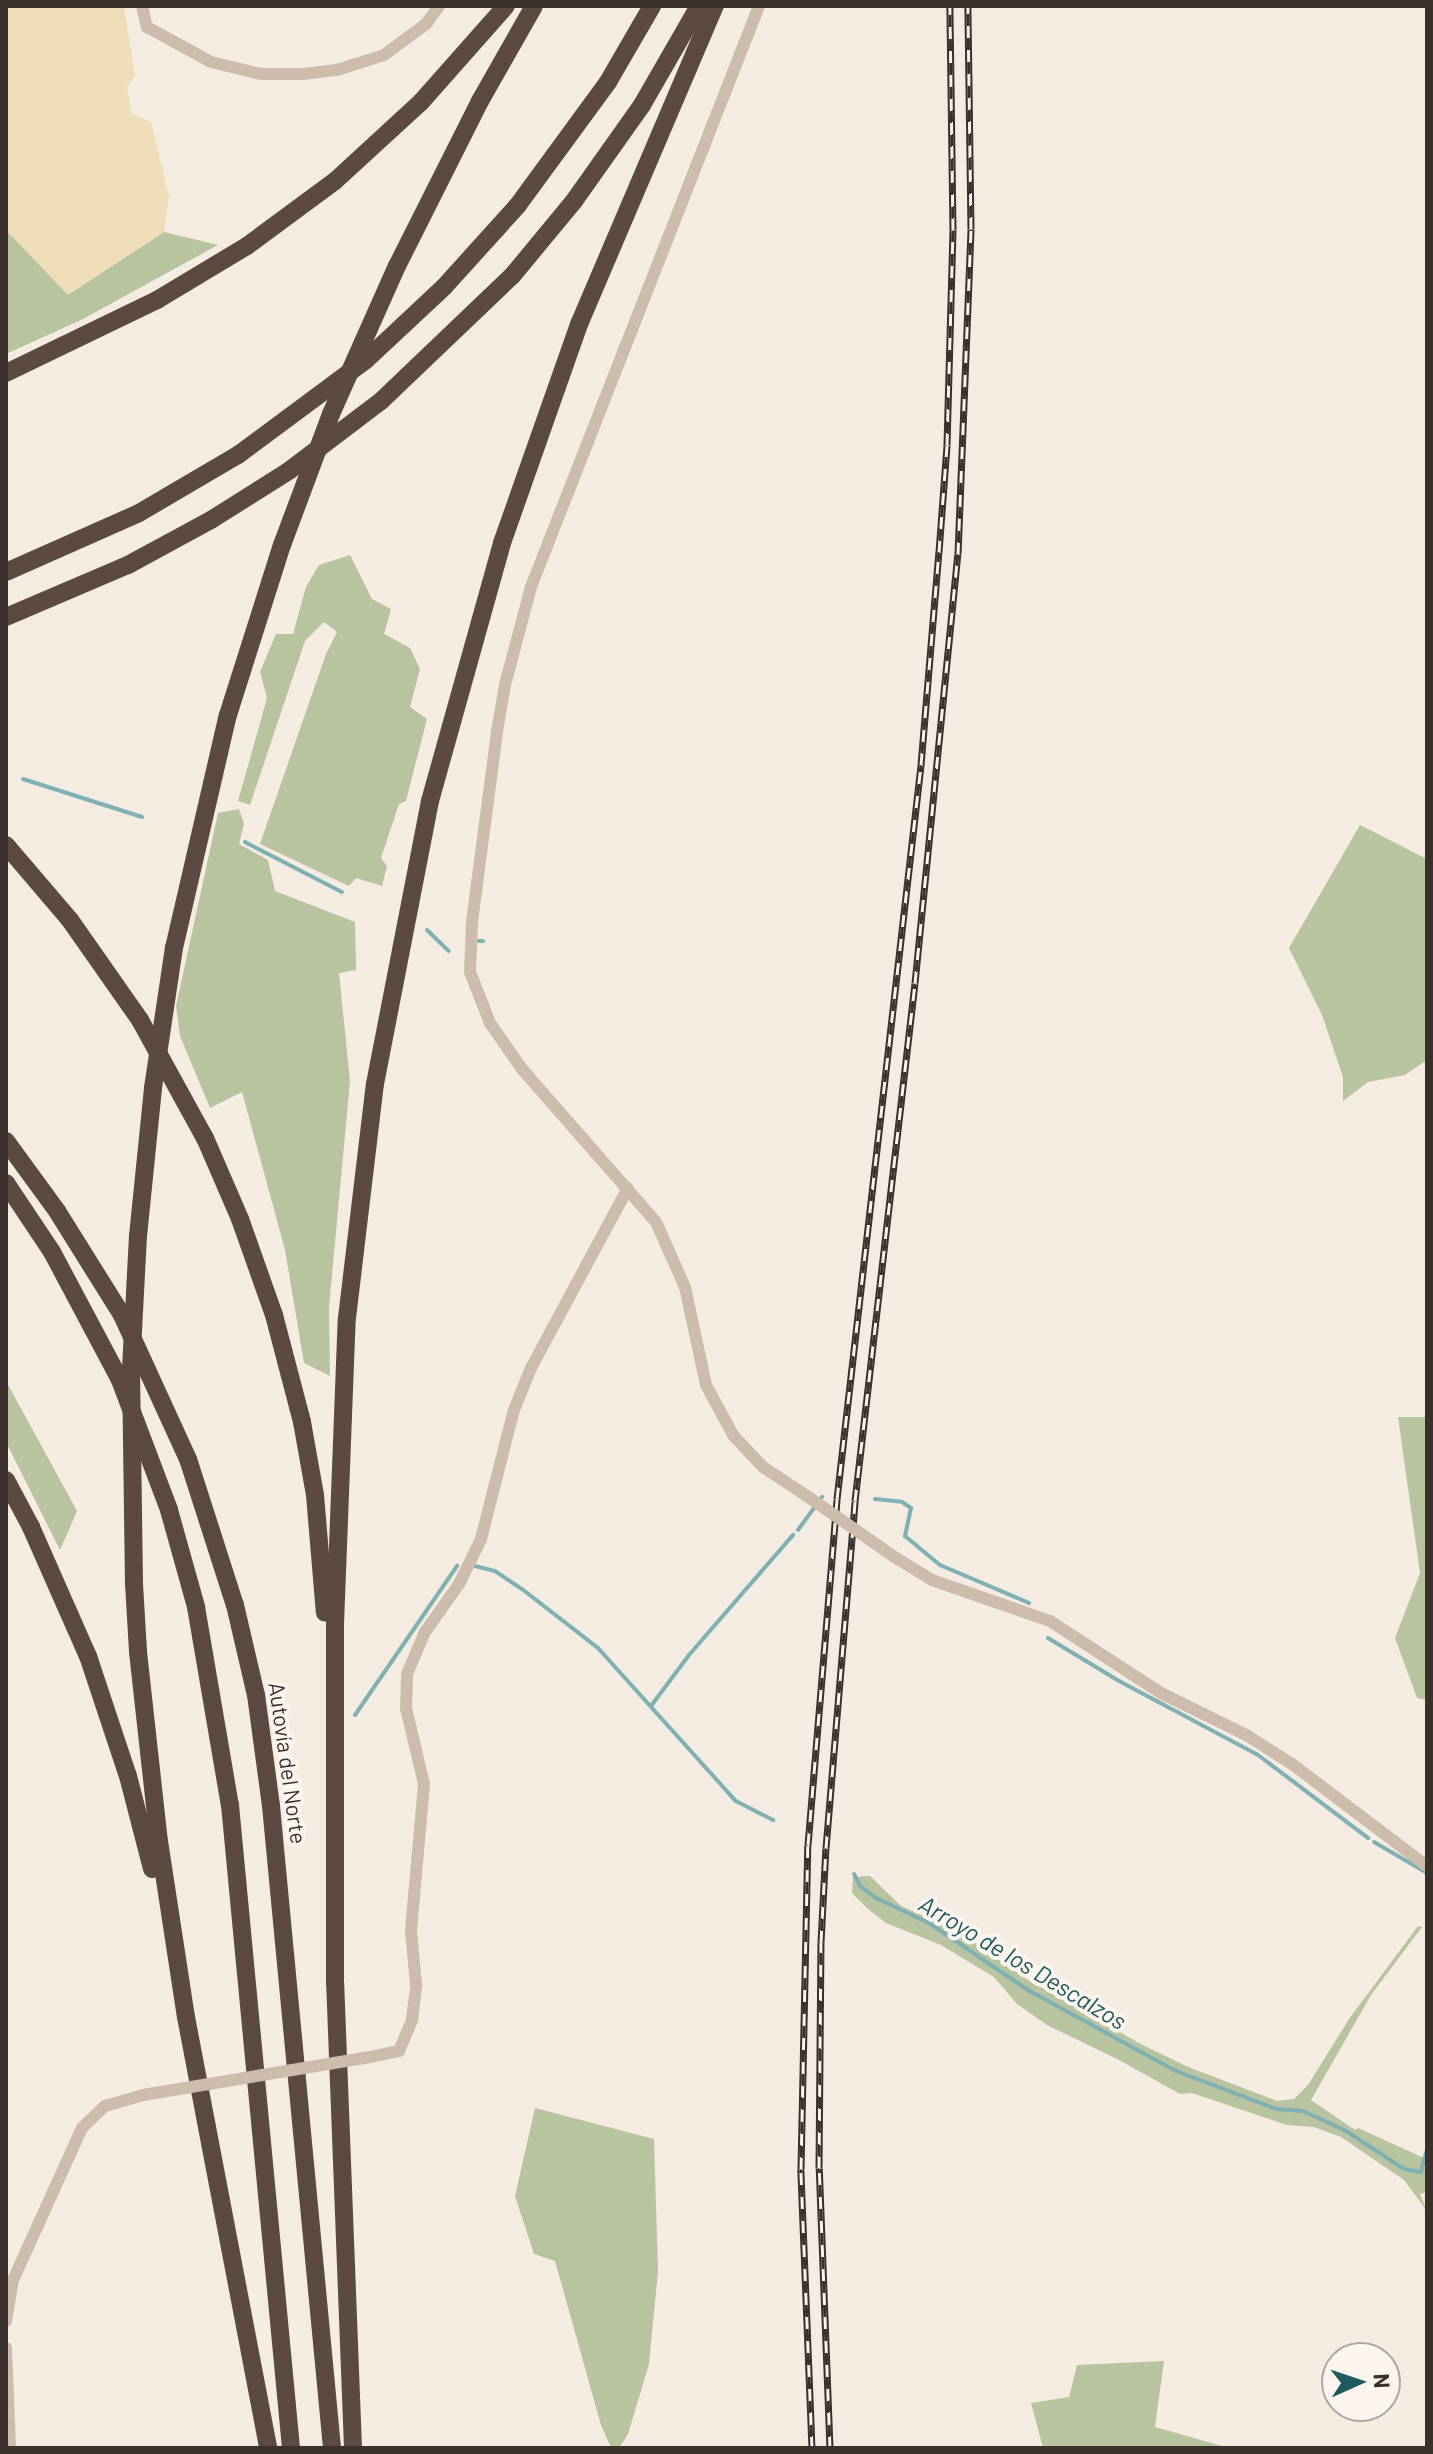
<!DOCTYPE html>
<meta charset="utf-8">
<style>
body{margin:0}
#map{position:relative;width:1433px;height:2454px;overflow:hidden;background:#f4ebe1;font-family:Barlow,sans-serif}
div>[style]{position:absolute}
.green>*{inset:0;background:#b8c4a0}
.sand>*{inset:0;background:#efdcb8}
.stream>*{height:4px;margin:-2px;padding:0 2px;transform-origin:2px;border-radius:2px;background:#7fb0b2}
.minor>*{height:12px;margin:-6px;padding:0 6px;transform-origin:6px;border-radius:6px;background:#cdbbac}
.highway>*{height:18px;margin:-9px;padding:0 9px;transform-origin:9px;border-radius:9px;background:#5c4a42}
.rail>*{height:7px;margin-top:-3.5px;transform-origin:0;background:repeating-linear-gradient(90deg,#fbf5ee 0 12px,#3b302b 0 24px);box-sizing:border-box;border-block:2px solid #3b302b}
.minor-bridge>*{height:12px;margin:-6px;padding:0 6px;transform-origin:6px;border-radius:6px;background:#cdbbac}
.highway-bridge>*{height:18px;margin:-9px;padding:0 9px;transform-origin:9px;border-radius:9px;background:#5c4a42}
span{translate:-50% -50%;white-space:nowrap;text-align:center;line-height:1.15;-webkit-text-stroke:8px #fbf5ee;paint-order:stroke}
.street-label{font-size:22px;color:#3b302b}
.water-label{font-size:24px;color:#1f5a5e;font-style:italic}
.frame{position:absolute;inset:0;border:8px solid #3b302b;pointer-events:none}
.north{position:absolute;left:1321px;top:2342px;width:80px;height:80px;box-sizing:border-box;background:#fbf5ee;border:2px solid #aea6a0;border-radius:50%;rotate:87deg;font-size:22px;font-weight:700;line-height:32px;text-align:center;color:#3b302b}
.north::after{content:'';display:block;margin:auto;width:28px;height:36px;background:#1f5a5e;clip-path:polygon(50% 0,100% 100%,50% 72%,0 100%)}
</style>
<div id="map">
<div class="green">
<i style="clip-path:polygon(6px 230px,68px 294px,164px 232px,218px 245px,83px 319px,6px 354px)"></i>
<i style="clip-path:polygon(350px 555px,372px 599px,391px 609px,384px 634px,410px 648px,420px 669px,410px 707px,427px 719px,406px 801px,399px 804px,381px 858px,387px 866px,382px 886px,356px 878px,349px 886px,260px 844px,326px 654px,337px 632px,324px 622px,305px 641px,250px 805px,238px 801px,267px 698px,260px 672px,276px 634px,293px 634px,306px 587px,319px 565px)"></i>
<i style="clip-path:polygon(239px 809px,244px 824px,239px 844px,268px 860px,275px 891px,355px 922px,356px 970px,339px 973px,350px 1081px,329px 1307px,330px 1376px,304px 1363px,285px 1250px,242px 1092px,210px 1108px,180px 1036px,176px 1006px,218px 813px)"></i>
<i style="clip-path:polygon(1360px 825px,1427px 859px,1427px 1060px,1405px 1075px,1368px 1082px,1343px 1101px,1343px 1077px,1322px 1015px,1289px 948px)"></i>
<i style="clip-path:polygon(6px 1381px,77px 1511px,60px 1550px,6px 1442px)"></i>
<i style="clip-path:polygon(1398px 1417px,1427px 1417px,1427px 1700px,1417px 1698px,1395px 1638px,1420px 1573px)"></i>
<i style="clip-path:polygon(870px 1876px,901px 1906px,962px 1933px,1028px 1980px,1139px 2043px,1188px 2067px,1277px 2101px,1294px 2099px,1308px 2085px,1349px 2019px,1418px 1926px,1422px 1927px,1371px 1995px,1311px 2100px,1355px 2130px,1358px 2128px,1424px 2158px,1427px 2192px,1420px 2194px,1427px 2211px,1404px 2180px,1341px 2137px,1314px 2127px,1287px 2125px,1192px 2093px,1180px 2094px,1119px 2060px,1047px 2025px,1017px 2004px,994px 1977px,941px 1945px,886px 1923px,868px 1909px,852px 1893px,853px 1877px)"></i>
<i style="clip-path:polygon(535px 2108px,654px 2139px,658px 2272px,649px 2364px,628px 2434px,619px 2448px,611px 2448px,601px 2425px,555px 2261px,534px 2254px,515px 2196px)"></i>
<i style="clip-path:polygon(1164px 2361px,1155px 2427px,1229px 2448px,1043px 2448px,1031px 2403px,1069px 2397px,1077px 2365px)"></i>
</div>
<div class="sand">
<i style="clip-path:polygon(6px 6px,124px 6px,135px 76px,127px 87px,132px 114px,151px 122px,169px 196px,164px 232px,68px 295px,6px 230px)"></i>
</div>
<div class="stream">
<i style="left:23px;top:779px;width:125px;rotate:17.7deg"></i>
<i style="left:245px;top:842px;width:109px;rotate:27.3deg"></i>
<i style="left:427px;top:930px;width:30px;rotate:44deg"></i>
<i style="left:479px;top:941px;width:4px"></i>
<i style="left:875px;top:1499px;width:27px;rotate:6deg"></i>
<i style="left:902px;top:1502px;width:11px;rotate:34deg"></i>
<i style="left:911px;top:1508px;width:29px;rotate:102deg"></i>
<i style="left:905px;top:1536px;width:45px;rotate:39.6deg"></i>
<i style="left:940px;top:1565px;width:97px;rotate:23.1deg"></i>
<i style="left:798px;top:1530px;width:41px;rotate:-54deg"></i>
<i style="left:475px;top:1566px;width:21px;rotate:14deg"></i>
<i style="left:495px;top:1571px;width:32px;rotate:34deg"></i>
<i style="left:522px;top:1589px;width:96px;rotate:37.8deg"></i>
<i style="left:598px;top:1648px;width:206px;rotate:48deg"></i>
<i style="left:736px;top:1801px;width:42px;rotate:27.2deg"></i>
<i style="left:1048px;top:1638px;width:83px;rotate:31.2deg"></i>
<i style="left:1119px;top:1681px;width:157px;rotate:28deg"></i>
<i style="left:1258px;top:1755px;width:138px;rotate:37deg"></i>
<i style="left:651px;top:1706px;width:64px;rotate:-53.3deg"></i>
<i style="left:689px;top:1655px;width:159px;rotate:-49.1deg"></i>
<i style="left:355px;top:1715px;width:181px;rotate:-55.6deg"></i>
<i style="left:1374px;top:1842px;width:61px;rotate:30.3deg"></i>
<i style="left:854px;top:1874px;width:13px;rotate:63deg"></i>
<i style="left:860px;top:1886px;width:20px;rotate:37deg"></i>
<i style="left:876px;top:1898px;width:59px;rotate:25.3deg"></i>
<i style="left:929px;top:1923px;width:120px;rotate:34.1deg"></i>
<i style="left:1028px;top:1990px;width:169px;rotate:28.7deg"></i>
<i style="left:1176px;top:2071px;width:107px;rotate:20.8deg"></i>
<i style="left:1276px;top:2109px;width:27px;rotate:4deg"></i>
<i style="left:1303px;top:2111px;width:47px;rotate:24.9deg"></i>
<i style="left:1346px;top:2131px;width:69px;rotate:33.2deg"></i>
<i style="left:1404px;top:2169px;width:17px;rotate:10deg"></i>
<i style="left:1421px;top:2172px;width:24px;rotate:-75deg"></i>
</div>
<div class="minor">
<i style="left:142px;top:6px;width:22px;rotate:77deg"></i>
<i style="left:147px;top:27px;width:73px;rotate:28.7deg"></i>
<i style="left:211px;top:62px;width:51px;rotate:13.5deg"></i>
<i style="left:261px;top:74px;width:42px"></i>
<i style="left:303px;top:74px;width:34px;rotate:-7deg"></i>
<i style="left:337px;top:70px;width:49px;rotate:-17.7deg"></i>
<i style="left:384px;top:55px;width:52px;rotate:-36.4deg"></i>
<i style="left:426px;top:24px;width:22px;rotate:-54deg"></i>
<i style="left:759px;top:6px;width:624px;rotate:111.43deg"></i>
<i style="left:531px;top:587px;width:101px;rotate:104.9deg"></i>
<i style="left:505px;top:685px;width:48px;rotate:99.7deg"></i>
<i style="left:497px;top:732px;width:192px;rotate:97.5deg"></i>
<i style="left:472px;top:922px;width:50px;rotate:92.3deg"></i>
<i style="left:470px;top:972px;width:55px;rotate:68.6deg"></i>
<i style="left:490px;top:1023px;width:56px;rotate:55.2deg"></i>
<i style="left:522px;top:1069px;width:203px;rotate:48.8deg"></i>
<i style="left:656px;top:1222px;width:71px;rotate:66deg"></i>
<i style="left:685px;top:1287px;width:100px;rotate:77.9deg"></i>
<i style="left:706px;top:1385px;width:57px;rotate:61.6deg"></i>
<i style="left:733px;top:1435px;width:44px;rotate:46.8deg"></i>
<i style="left:763px;top:1467px;width:53px;rotate:33.4deg"></i>
<i style="left:893px;top:1556px;width:46px;rotate:31.6deg"></i>
<i style="left:932px;top:1580px;width:125px;rotate:19.2deg"></i>
<i style="left:1050px;top:1621px;width:132px;rotate:33deg"></i>
<i style="left:1161px;top:1693px;width:97px;rotate:26.3deg"></i>
<i style="left:1248px;top:1736px;width:52px;rotate:32.5deg"></i>
<i style="left:1292px;top:1764px;width:169px;rotate:37.1deg"></i>
<i style="left:370px;top:2057px;width:30px;rotate:-12deg"></i>
<i style="left:399px;top:2051px;width:34px;rotate:-67deg"></i>
<i style="left:412px;top:2020px;width:35px;rotate:-83deg"></i>
<i style="left:416px;top:1985px;width:55px;rotate:-95.2deg"></i>
<i style="left:411px;top:1930px;width:147px;rotate:-84.9deg"></i>
<i style="left:424px;top:1784px;width:78px;rotate:-103.3deg"></i>
<i style="left:406px;top:1708px;width:34px;rotate:-88deg"></i>
<i style="left:407px;top:1674px;width:46px;rotate:-66.8deg"></i>
<i style="left:425px;top:1632px;width:59px;rotate:-54.7deg"></i>
<i style="left:459px;top:1584px;width:50px;rotate:-63.9deg"></i>
<i style="left:481px;top:1539px;width:133px;rotate:-75.7deg"></i>
<i style="left:514px;top:1410px;width:45px;rotate:-68deg"></i>
<i style="left:531px;top:1368px;width:204px;rotate:-61.7deg"></i>
<i style="left:6px;top:2321px;width:42px;rotate:-80.3deg"></i>
<i style="left:13px;top:2280px;width:167px;rotate:-65.6deg"></i>
<i style="left:82px;top:2128px;width:32px;rotate:-44deg"></i>
<i style="left:105px;top:2106px;width:40px;rotate:-16deg"></i>
<i style="left:6px;top:2348px;width:100px;rotate:87.7deg"></i>
</div>
<div class="highway">
<i style="left:397px;top:266px;width:185px;rotate:-63.3deg"></i>
<i style="left:480px;top:101px;width:109px;rotate:-60.4deg"></i>
<i style="left:6px;top:373px;width:168px;rotate:-25.8deg"></i>
<i style="left:157px;top:300px;width:105px;rotate:-31deg"></i>
<i style="left:247px;top:246px;width:109px;rotate:-36.5deg"></i>
<i style="left:335px;top:181px;width:117px;rotate:-42.6deg"></i>
<i style="left:421px;top:102px;width:128px;rotate:-48.5deg"></i>
<i style="left:6px;top:572px;width:145px;rotate:-23.9deg"></i>
<i style="left:139px;top:513px;width:115px;rotate:-30.4deg"></i>
<i style="left:238px;top:455px;width:159px;rotate:-36.6deg"></i>
<i style="left:366px;top:360px;width:107px;rotate:-43.1deg"></i>
<i style="left:444px;top:287px;width:110px;rotate:-47.9deg"></i>
<i style="left:518px;top:205px;width:152px;rotate:-53.8deg"></i>
<i style="left:608px;top:82px;width:88px;rotate:-59.9deg"></i>
<i style="left:6px;top:617px;width:133px;rotate:-23.1deg"></i>
<i style="left:128px;top:565px;width:94px;rotate:-28.5deg"></i>
<i style="left:211px;top:520px;width:93px;rotate:-32.3deg"></i>
<i style="left:290px;top:470px;width:114px;rotate:-37.2deg"></i>
<i style="left:381px;top:401px;width:181px;rotate:-43.7deg"></i>
<i style="left:512px;top:276px;width:97px;rotate:-50.4deg"></i>
<i style="left:574px;top:201px;width:118px;rotate:-54.7deg"></i>
<i style="left:642px;top:105px;width:114px;rotate:-60.1deg"></i>
<i style="left:6px;top:845px;width:99px;rotate:49.5deg"></i>
<i style="left:70px;top:920px;width:122px;rotate:55deg"></i>
<i style="left:140px;top:1020px;width:135px;rotate:61.2deg"></i>
<i style="left:205px;top:1138px;width:88px;rotate:66.6deg"></i>
<i style="left:240px;top:1219px;width:102px;rotate:70.5deg"></i>
<i style="left:274px;top:1315px;width:111px;rotate:75.3deg"></i>
<i style="left:302px;top:1422px;width:74px;rotate:79.9deg"></i>
<i style="left:315px;top:1495px;width:118px;rotate:85.2deg"></i>
<i style="left:174px;top:948px;width:239px;rotate:-77deg"></i>
<i style="left:228px;top:715px;width:178px;rotate:-72.4deg"></i>
<i style="left:6px;top:1141px;width:87px;rotate:53.9deg"></i>
<i style="left:57px;top:1211px;width:123px;rotate:58deg"></i>
<i style="left:122px;top:1315px;width:158px;rotate:65.4deg"></i>
<i style="left:188px;top:1459px;width:153px;rotate:72.2deg"></i>
<i style="left:235px;top:1605px;width:92px;rotate:76.9deg"></i>
<i style="left:256px;top:1695px;width:112px;rotate:82.3deg"></i>
<i style="left:271px;top:1806px;width:645px;rotate:84.57deg"></i>
<i style="left:6px;top:1183px;width:83px;rotate:56.3deg"></i>
<i style="left:52px;top:1252px;width:145px;rotate:62deg"></i>
<i style="left:120px;top:1380px;width:139px;rotate:69.3deg"></i>
<i style="left:169px;top:1510px;width:101px;rotate:74.4deg"></i>
<i style="left:196px;top:1607px;width:201px;rotate:80.3deg"></i>
<i style="left:230px;top:1805px;width:646px;rotate:84.58deg"></i>
<i style="left:6px;top:1480px;width:53px;rotate:62deg"></i>
<i style="left:31px;top:1527px;width:141px;rotate:66.2deg"></i>
<i style="left:88px;top:1656px;width:126px;rotate:71.6deg"></i>
<i style="left:128px;top:1776px;width:96px;rotate:75.5deg"></i>
<i style="left:134px;top:1584px;width:68px;rotate:86.6deg"></i>
<i style="left:138px;top:1652px;width:190px;rotate:83.7deg"></i>
<i style="left:159px;top:1841px;width:178px;rotate:81.3deg"></i>
<i style="left:186px;top:2017px;width:439px;rotate:79.2deg"></i>
<i style="left:353px;top:2448px;width:465px;rotate:-92.2deg"></i>
<i style="left:335px;top:1983px;width:359px;rotate:-90deg"></i>
<i style="left:335px;top:1624px;width:306px;rotate:-87.8deg"></i>
<i style="left:347px;top:1318px;width:236px;rotate:-83.2deg"></i>
<i style="left:375px;top:1084px;width:288px;rotate:-79deg"></i>
<i style="left:430px;top:801px;width:268px;rotate:-74.4deg"></i>
<i style="left:502px;top:543px;width:234px;rotate:-70.6deg"></i>
<i style="left:580px;top:322px;width:344px;rotate:-66.9deg"></i>
</div>
<div class="rail">
<i style="left:812px;top:2448px;width:279px;rotate:-92.3deg"></i>
<i style="left:801px;top:2169px;width:324px;rotate:-88.8deg"></i>
<i style="left:808px;top:1845px;width:347px;rotate:-85.2deg"></i>
<i style="left:837px;top:1499px;width:739px;rotate:-83.47deg"></i>
<i style="left:921px;top:765px;width:214px;rotate:-85.2deg"></i>
<i style="left:939px;top:552px;width:107px;rotate:-85.7deg"></i>
<i style="left:947px;top:445px;width:215px;rotate:-88.4deg"></i>
<i style="left:953px;top:230px;width:224px;rotate:-90.8deg"></i>
<i style="left:830px;top:2448px;width:280px;rotate:-92.2deg"></i>
<i style="left:819px;top:2168px;width:226px;rotate:-89.5deg"></i>
<i style="left:821px;top:1942px;width:94px;rotate:-87deg"></i>
<i style="left:826px;top:1848px;width:348px;rotate:-85.2deg"></i>
<i style="left:855px;top:1501px;width:521px;rotate:-83.39deg"></i>
<i style="left:915px;top:983px;width:431px;rotate:-84.3deg"></i>
<i style="left:958px;top:554px;width:325px;rotate:-87.7deg"></i>
<i style="left:971px;top:229px;width:223px;rotate:-90.8deg"></i>
</div>
<div class="minor-bridge">
<i style="left:807px;top:1496px;width:105px;rotate:34.9deg"></i>
<i style="left:143px;top:2095px;width:230px;rotate:-9.5deg"></i>
</div>
<div class="highway-bridge">
<i style="left:282px;top:545px;width:140px;rotate:-69.5deg"></i>
<i style="left:331px;top:414px;width:162px;rotate:-66deg"></i>
<i style="left:134px;top:1584px;width:215px;rotate:-90.8deg"></i>
<i style="left:131px;top:1369px;width:133px;rotate:-87deg"></i>
<i style="left:138px;top:1236px;width:149px;rotate:-84.2deg"></i>
<i style="left:153px;top:1088px;width:142px;rotate:-81.5deg"></i>
</div>
<div class="street-label">
<span style="left:288px;top:1763px;rotate:82deg">Autovía del Norte</span>
</div>
<div class="water-label">
<span style="left:1023px;top:1962px;rotate:31deg">Arroyo de los Descalzos</span>
</div>
<div class="frame"></div>
<div class="north">N</div>
</div>
